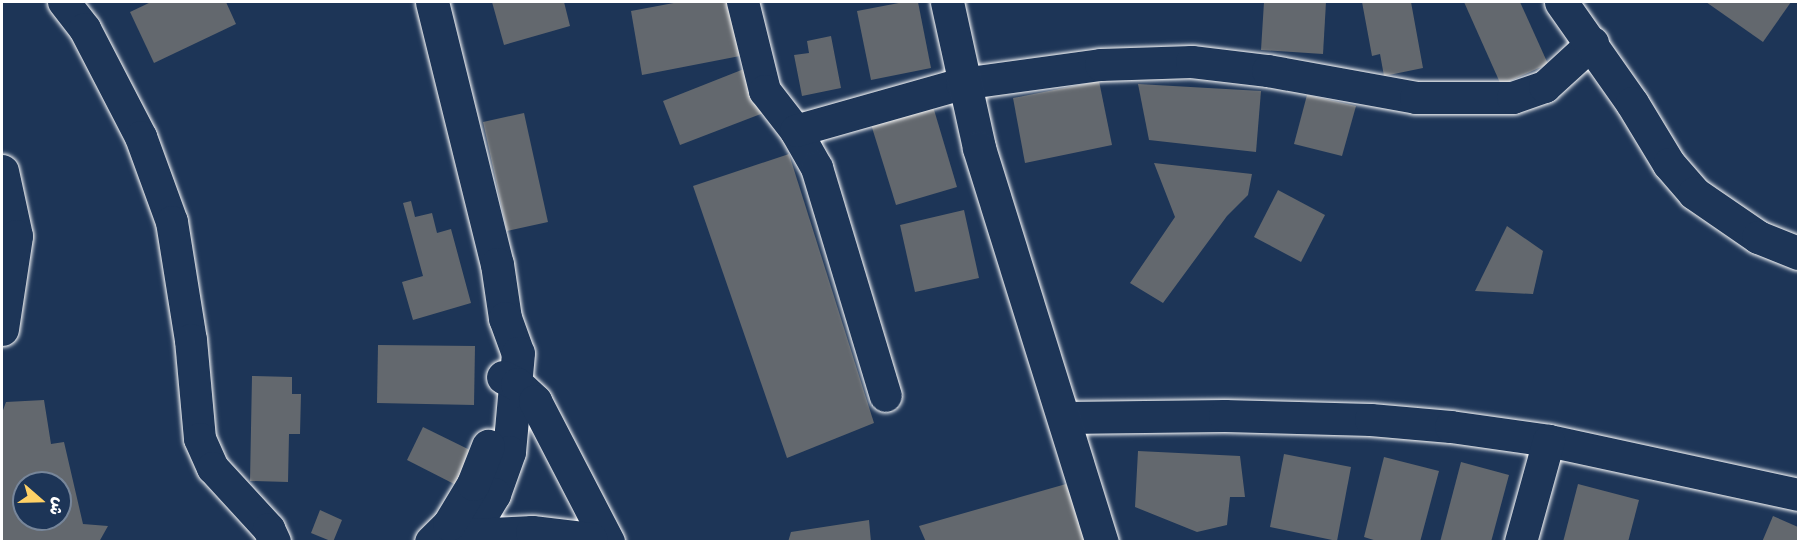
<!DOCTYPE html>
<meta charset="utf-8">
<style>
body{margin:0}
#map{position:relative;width:1800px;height:543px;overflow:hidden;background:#1d3557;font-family:"Architects Daughter","Playpen Sans Arabic",sans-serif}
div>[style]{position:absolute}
.building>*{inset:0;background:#63686e}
.roads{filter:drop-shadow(0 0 2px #fff) drop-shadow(0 0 2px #fff)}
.minor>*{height:32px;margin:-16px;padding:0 16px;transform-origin:16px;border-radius:16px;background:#1d3557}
.tertiary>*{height:33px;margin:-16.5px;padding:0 16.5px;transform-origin:16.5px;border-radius:16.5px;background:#1d3557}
.secondary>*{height:33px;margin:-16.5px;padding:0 16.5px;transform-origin:16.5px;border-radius:16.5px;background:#1d3557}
span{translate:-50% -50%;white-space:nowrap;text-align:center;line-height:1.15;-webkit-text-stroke:4.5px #1d3557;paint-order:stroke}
.frame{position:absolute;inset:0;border:3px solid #fff;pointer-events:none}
.north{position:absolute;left:12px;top:471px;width:60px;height:60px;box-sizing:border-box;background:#1d3557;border:2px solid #77869a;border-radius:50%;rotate:110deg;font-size:16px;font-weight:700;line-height:24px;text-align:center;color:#fff}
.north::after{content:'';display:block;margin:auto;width:21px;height:27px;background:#ffd166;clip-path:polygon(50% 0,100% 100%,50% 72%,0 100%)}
</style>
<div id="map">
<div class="building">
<i style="clip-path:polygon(151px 2px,226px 2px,236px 24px,154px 63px,130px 12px)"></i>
<i style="clip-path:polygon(492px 2px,564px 2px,570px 26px,504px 45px)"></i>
<i style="clip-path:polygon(679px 2px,730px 2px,740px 56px,642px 75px,631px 11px)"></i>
<i style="clip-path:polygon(904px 2px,918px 2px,931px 68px,871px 80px,857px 11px)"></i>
<i style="clip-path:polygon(1264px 2px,1326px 2px,1323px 54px,1261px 50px)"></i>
<i style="clip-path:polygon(1362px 2px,1411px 2px,1423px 68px,1384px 76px,1380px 54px,1372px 56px)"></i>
<i style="clip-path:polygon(1464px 2px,1520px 2px,1548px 64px,1501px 85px)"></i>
<i style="clip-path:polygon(1706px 2px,1791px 2px,1763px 42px)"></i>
<i style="clip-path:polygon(831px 36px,841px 88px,802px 96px,794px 55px,809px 53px,807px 41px)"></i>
<i style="clip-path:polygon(749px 67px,766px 112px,680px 145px,663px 101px)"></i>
<i style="clip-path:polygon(1099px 81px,1112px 145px,1025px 163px,1013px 98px)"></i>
<i style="clip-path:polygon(1138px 84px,1261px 91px,1256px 152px,1149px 140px)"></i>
<i style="clip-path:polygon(1307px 95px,1356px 106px,1342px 156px,1294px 144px)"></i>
<i style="clip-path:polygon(932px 103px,957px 187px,896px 205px,870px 121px)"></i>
<i style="clip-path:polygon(524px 113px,548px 222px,507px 231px,483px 122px)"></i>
<i style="clip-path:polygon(789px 154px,874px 423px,787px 458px,693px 186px)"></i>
<i style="clip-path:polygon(1154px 163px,1252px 174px,1248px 195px,1227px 216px,1163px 303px,1130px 283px,1175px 217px)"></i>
<i style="clip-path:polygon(1278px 190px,1325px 215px,1301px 262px,1254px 237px)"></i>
<i style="clip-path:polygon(411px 201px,415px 217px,432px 213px,437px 233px,451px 229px,471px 303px,413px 320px,402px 282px,423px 276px,403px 203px)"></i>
<i style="clip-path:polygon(964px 210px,979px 278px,915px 292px,900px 225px)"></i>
<i style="clip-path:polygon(1507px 226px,1543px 251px,1533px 294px,1475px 291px)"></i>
<i style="clip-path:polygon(378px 345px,475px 346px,474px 405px,377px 403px)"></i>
<i style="clip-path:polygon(252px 376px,292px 377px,292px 394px,301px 394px,300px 434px,289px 434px,288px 482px,250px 481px)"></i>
<i style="clip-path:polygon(evenodd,44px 400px,51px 444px,64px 442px,83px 524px,108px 526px,99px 542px,2px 542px,2px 413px,6px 402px,44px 400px,24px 483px,60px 483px,60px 519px,24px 519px,24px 483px)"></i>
<i style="clip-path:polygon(423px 427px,474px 452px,458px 486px,407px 460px)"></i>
<i style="clip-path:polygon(1138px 451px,1240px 456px,1245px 497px,1230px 497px,1227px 525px,1197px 532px,1135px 507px)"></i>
<i style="clip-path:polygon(1284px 454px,1351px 467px,1337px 541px,1270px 527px)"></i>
<i style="clip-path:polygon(1384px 457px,1439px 471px,1420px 542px,1380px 542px,1364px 537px)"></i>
<i style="clip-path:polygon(1461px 462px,1509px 475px,1491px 542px,1440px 542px)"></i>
<i style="clip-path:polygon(1066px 484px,1092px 542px,926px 542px,919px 526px)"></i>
<i style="clip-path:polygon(1578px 484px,1639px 500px,1628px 542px,1563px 542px)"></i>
<i style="clip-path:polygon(320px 510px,342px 520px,333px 542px,311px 533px)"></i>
<i style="clip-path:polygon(1773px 516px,1798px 527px,1798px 542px,1762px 542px)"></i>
<i style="clip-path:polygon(869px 520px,871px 542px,788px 542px,791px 532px)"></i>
</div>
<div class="roads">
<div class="minor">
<i style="left:64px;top:2px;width:34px;rotate:52deg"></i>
<i style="left:85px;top:29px;width:122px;rotate:62.6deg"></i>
<i style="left:141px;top:137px;width:90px;rotate:70deg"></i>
<i style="left:172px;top:222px;width:120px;rotate:80.9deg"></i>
<i style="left:191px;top:340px;width:99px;rotate:84.8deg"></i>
<i style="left:200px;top:439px;width:32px;rotate:66deg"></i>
<i style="left:213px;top:468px;width:83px;rotate:47.4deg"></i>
<i style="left:269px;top:529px;width:14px;rotate:65deg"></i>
<i style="left:743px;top:2px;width:92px;rotate:76.1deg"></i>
<i style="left:765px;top:91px;width:51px;rotate:52.2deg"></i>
<i style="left:796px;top:131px;width:43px;rotate:60.4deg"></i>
<i style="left:817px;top:168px;width:238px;rotate:73.2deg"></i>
<i style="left:796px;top:131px;width:173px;rotate:-15.8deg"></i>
<i style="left:962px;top:84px;width:140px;rotate:-7.8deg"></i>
<i style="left:1101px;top:65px;width:91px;rotate:-1.9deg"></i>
<i style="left:1192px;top:62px;width:77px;rotate:6.8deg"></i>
<i style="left:1268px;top:71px;width:150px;rotate:10.3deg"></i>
<i style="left:1416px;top:98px;width:97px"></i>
<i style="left:1513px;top:98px;width:34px;rotate:-19deg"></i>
<i style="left:1545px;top:87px;width:65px;rotate:-42.5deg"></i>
<i style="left:1066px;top:418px;width:159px;rotate:-0.7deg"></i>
<i style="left:1225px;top:416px;width:146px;rotate:1.6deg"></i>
<i style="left:1371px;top:420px;width:80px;rotate:5deg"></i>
<i style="left:1451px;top:427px;width:99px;rotate:8.1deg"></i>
<i style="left:1549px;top:441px;width:255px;rotate:12.2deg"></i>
<i style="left:1521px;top:542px;width:105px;rotate:-74.5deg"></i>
</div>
<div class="tertiary">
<i style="left:947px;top:2px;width:149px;rotate:77.6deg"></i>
<i style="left:979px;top:148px;width:413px;rotate:72.7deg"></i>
<i style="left:2px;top:171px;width:66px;rotate:77.8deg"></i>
<i style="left:16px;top:236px;width:94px;rotate:98.6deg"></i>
</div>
<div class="secondary">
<i style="left:432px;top:2px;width:270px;rotate:76.1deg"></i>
<i style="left:497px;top:264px;width:55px;rotate:81.6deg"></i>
<i style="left:505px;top:318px;width:37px;rotate:70deg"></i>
<i style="left:518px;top:353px;width:99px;rotate:95.2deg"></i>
<i style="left:509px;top:452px;width:45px;rotate:109.7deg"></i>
<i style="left:494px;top:494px;width:56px;rotate:121.1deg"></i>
<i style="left:1561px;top:2px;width:123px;rotate:54.9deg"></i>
<i style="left:1632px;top:103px;width:71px;rotate:58.8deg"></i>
<i style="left:1669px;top:164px;width:38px;rotate:49deg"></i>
<i style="left:1694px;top:193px;width:78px;rotate:34.5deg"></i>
<i style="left:1758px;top:237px;width:43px;rotate:21.8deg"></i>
<i style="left:503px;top:377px;width:16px;rotate:27deg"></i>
<i style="left:517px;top:384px;width:25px;rotate:43deg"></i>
<i style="left:535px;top:401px;width:159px;rotate:62.6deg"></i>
<i style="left:472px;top:535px;width:60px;rotate:-2.9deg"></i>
<i style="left:532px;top:532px;width:59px;rotate:6.8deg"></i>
<i style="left:431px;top:542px;width:25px;rotate:-45deg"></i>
<i style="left:449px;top:524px;width:47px;rotate:-59deg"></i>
<i style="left:473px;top:484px;width:41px;rotate:-68.5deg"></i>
</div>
</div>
<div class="frame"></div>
<div class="north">ش</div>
</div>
